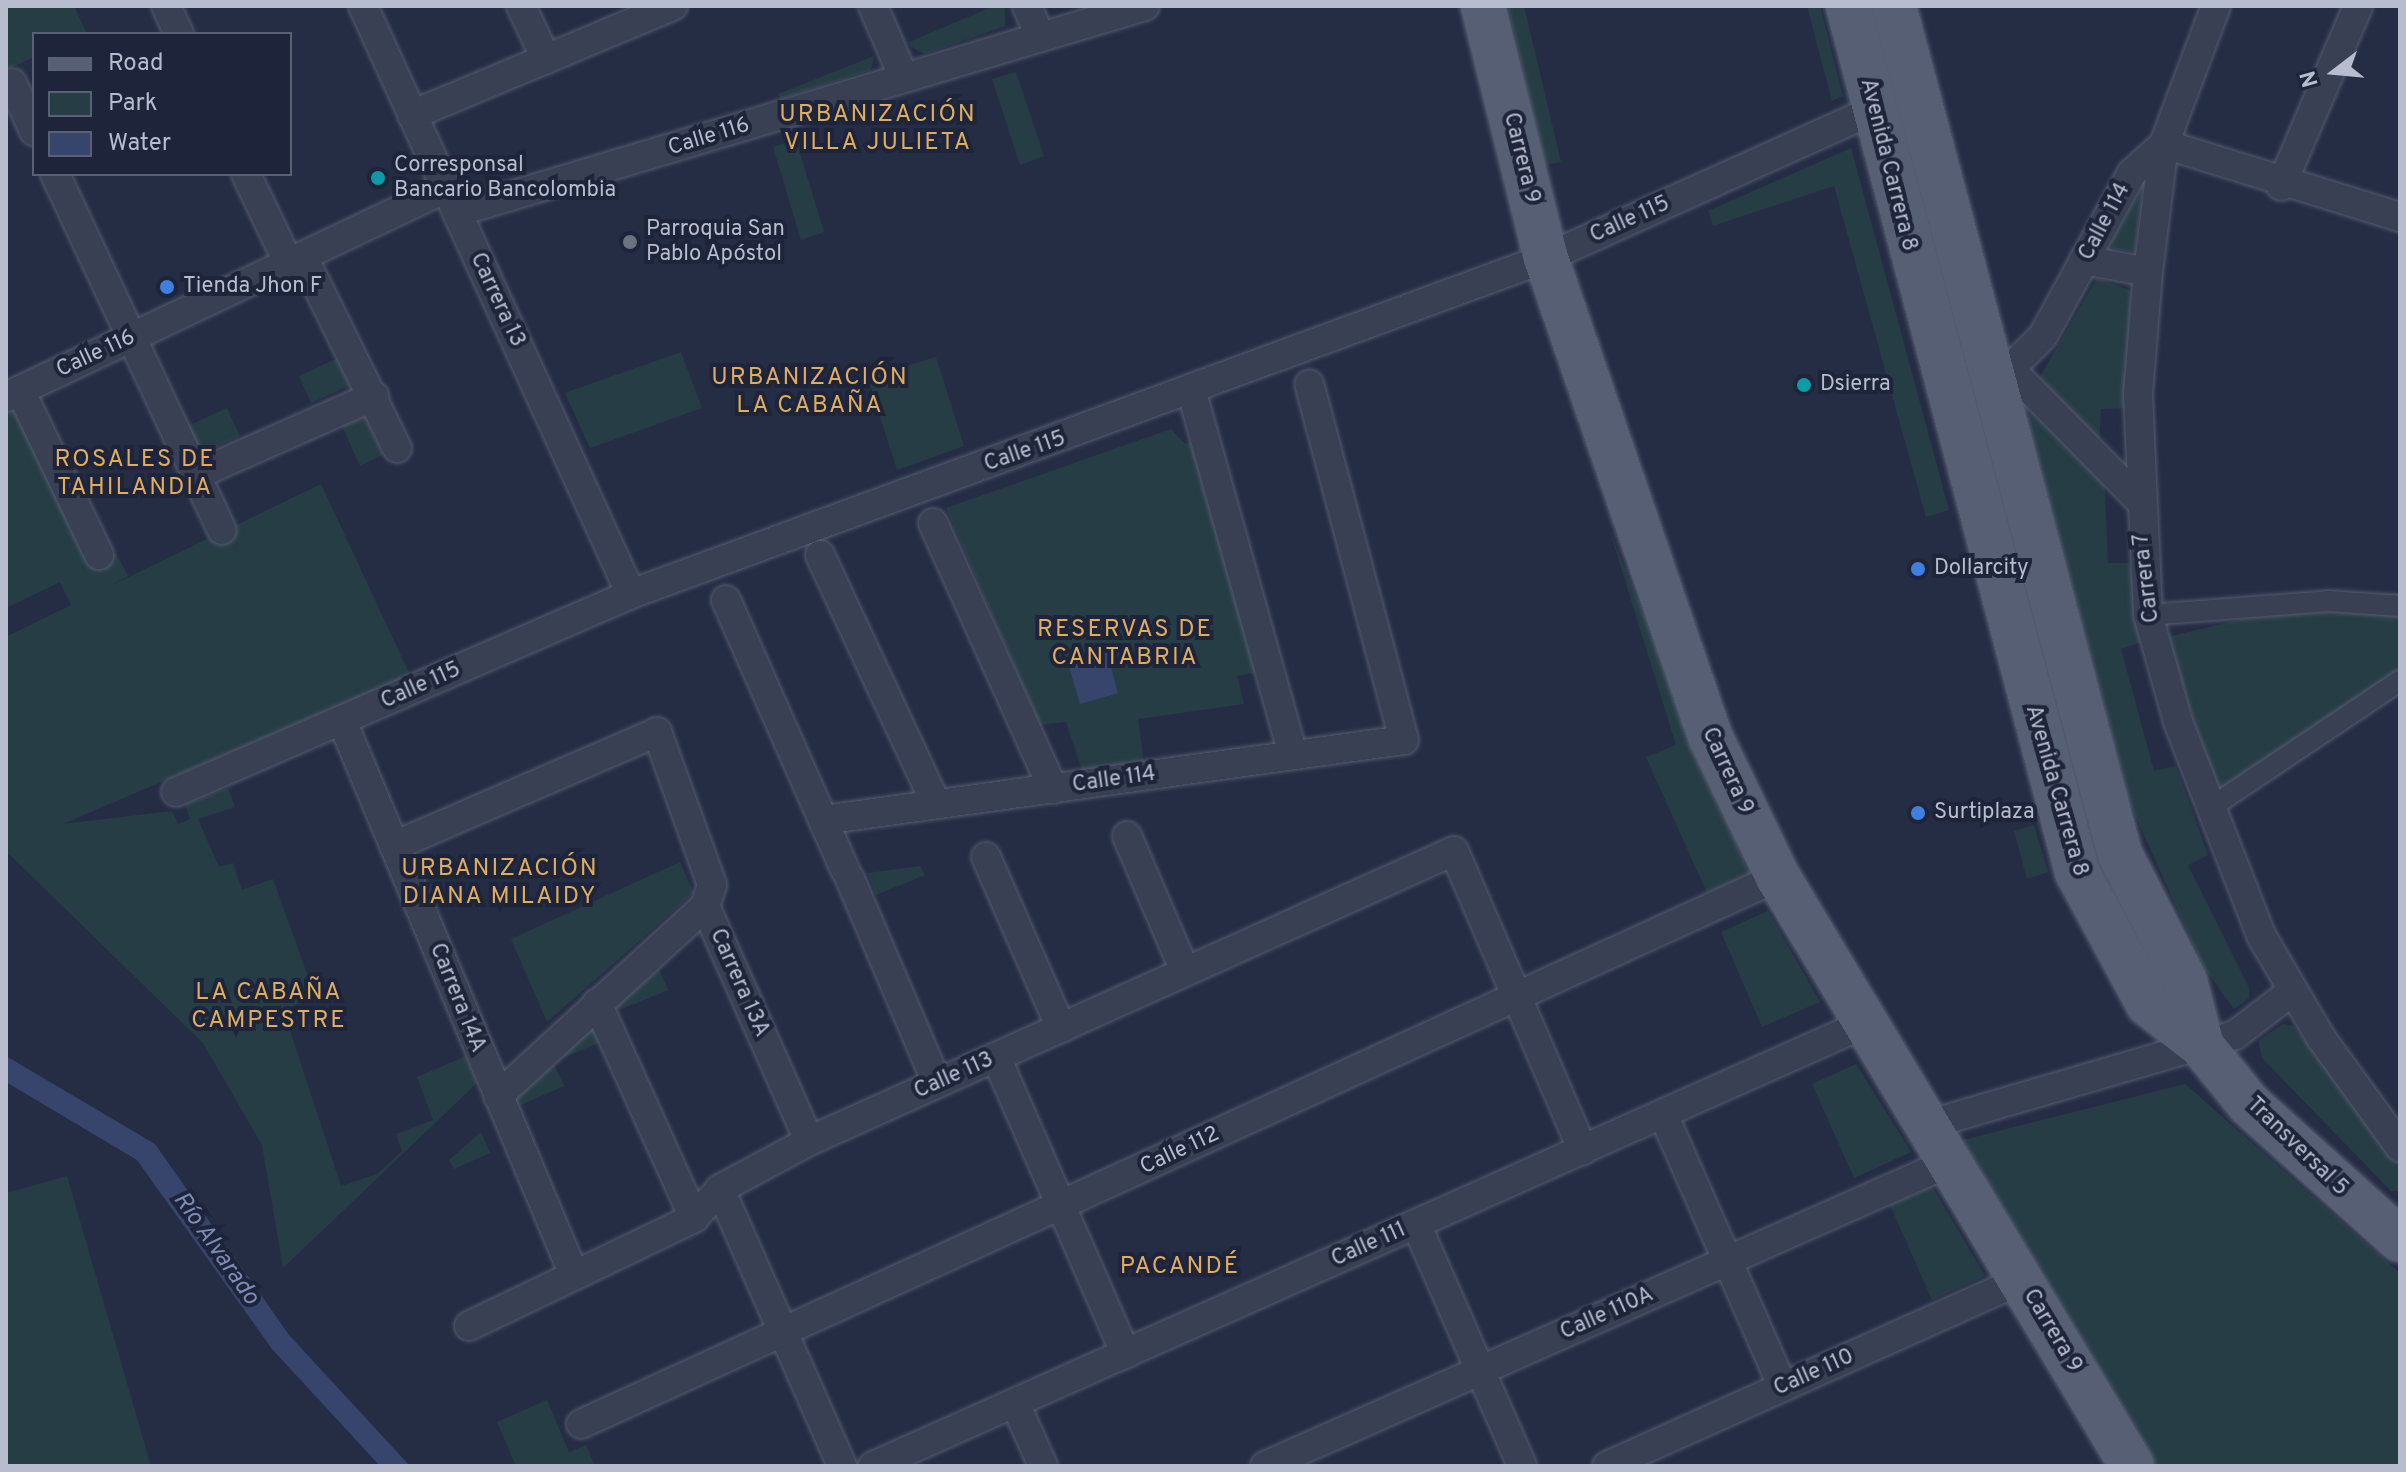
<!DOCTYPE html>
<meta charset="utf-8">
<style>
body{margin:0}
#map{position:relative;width:2406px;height:1472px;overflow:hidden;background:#252d45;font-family:Overpass,sans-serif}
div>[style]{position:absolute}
.green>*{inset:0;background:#273d46}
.water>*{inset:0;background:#37456d}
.roads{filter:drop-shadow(0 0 2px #555b6f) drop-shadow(0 0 2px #555b6f)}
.pedestrian>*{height:20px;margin:-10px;padding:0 10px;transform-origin:10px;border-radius:10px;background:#394054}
.minor>*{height:28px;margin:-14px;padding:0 14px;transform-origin:14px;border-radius:14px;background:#394054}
.primary>*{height:44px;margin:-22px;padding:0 22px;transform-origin:22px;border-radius:22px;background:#575f74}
.dots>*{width:22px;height:22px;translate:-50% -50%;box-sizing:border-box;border:4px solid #1e253a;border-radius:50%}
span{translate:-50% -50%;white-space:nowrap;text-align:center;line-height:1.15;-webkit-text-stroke:8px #1e253a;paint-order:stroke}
.street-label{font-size:22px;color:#b7bcce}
.poi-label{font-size:22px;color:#b7bcce}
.left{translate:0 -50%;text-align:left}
.neighbourhood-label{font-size:24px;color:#dfad61;letter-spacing:2px}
.water-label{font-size:24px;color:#7c8cb7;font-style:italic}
.frame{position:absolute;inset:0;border:8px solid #b7bcce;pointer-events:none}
.legend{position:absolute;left:32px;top:32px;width:260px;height:144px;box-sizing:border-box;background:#1e253a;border:2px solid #5b6175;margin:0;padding:10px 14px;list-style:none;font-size:24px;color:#b7bcce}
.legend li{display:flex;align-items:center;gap:16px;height:40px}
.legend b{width:40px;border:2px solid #5b6175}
.north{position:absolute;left:2294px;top:32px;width:80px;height:80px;-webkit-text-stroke:6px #1e253a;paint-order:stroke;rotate:254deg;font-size:22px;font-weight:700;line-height:32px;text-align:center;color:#b7bcce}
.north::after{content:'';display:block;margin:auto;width:28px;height:36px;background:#b7bcce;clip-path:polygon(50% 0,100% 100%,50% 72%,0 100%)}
</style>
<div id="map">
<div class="green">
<i style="clip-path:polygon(6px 6px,74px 6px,87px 34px,34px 34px,34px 57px,6px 70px)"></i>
<i style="clip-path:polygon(994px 6px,1005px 6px,1005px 26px,925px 54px,911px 47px,909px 42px)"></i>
<i style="clip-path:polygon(1508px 6px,1524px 6px,1561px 162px,1545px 165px)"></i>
<i style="clip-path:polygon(1807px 6px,1820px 6px,1843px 96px,1832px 101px)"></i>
<i style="clip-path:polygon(874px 56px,871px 70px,780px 99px,778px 94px)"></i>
<i style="clip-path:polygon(1016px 72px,1044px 156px,1020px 165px,992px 79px)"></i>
<i style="clip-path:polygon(796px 140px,824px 232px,801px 240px,773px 147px)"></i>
<i style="clip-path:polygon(1851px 148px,1949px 510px,1926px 517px,1834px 186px,1713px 226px,1708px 211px)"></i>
<i style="clip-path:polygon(2143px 185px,2135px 252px,2113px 249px,2111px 243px)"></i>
<i style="clip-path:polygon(2097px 278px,2131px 291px,2125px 408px,2101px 409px,2099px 443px,2037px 382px)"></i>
<i style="clip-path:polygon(681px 352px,702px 408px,590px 448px,565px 393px)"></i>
<i style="clip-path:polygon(936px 357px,964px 446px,897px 470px,868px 378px)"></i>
<i style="clip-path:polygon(338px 358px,350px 385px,311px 403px,299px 376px)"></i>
<i style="clip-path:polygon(20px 407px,96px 563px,116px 553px,128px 576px,106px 588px,321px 484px,410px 675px,63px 824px,172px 811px,178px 824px,190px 819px,185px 805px,228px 788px,235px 807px,198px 819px,219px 867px,233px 863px,242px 890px,273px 879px,316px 999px,283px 1009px,341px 1186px,377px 1174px,402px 1151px,396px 1134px,433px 1120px,417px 1077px,466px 1056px,477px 1083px,283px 1268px,262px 1145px,203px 1043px,6px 851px,6px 637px,71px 605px,60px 582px,6px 608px,6px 413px)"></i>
<i style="clip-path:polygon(227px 408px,240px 436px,201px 454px,188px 426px)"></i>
<i style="clip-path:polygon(2033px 410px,2104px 477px,2108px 563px,2130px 563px,2142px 642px,2121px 649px,2154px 771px,2176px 766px,2208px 855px,2188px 865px,2249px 988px,2249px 998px,2234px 1009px,2203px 966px,2127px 797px,2026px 420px)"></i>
<i style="clip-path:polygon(366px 415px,383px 455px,360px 466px,342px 426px)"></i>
<i style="clip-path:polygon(1171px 429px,1185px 444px,1195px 442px,1260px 672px,1237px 676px,1244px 704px,1138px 719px,1144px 762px,1082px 770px,1066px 722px,1040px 725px,946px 508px)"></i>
<i style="clip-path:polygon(1609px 529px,1749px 874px,1707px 893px,1646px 757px,1676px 745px)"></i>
<i style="clip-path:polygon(2400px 593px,2400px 694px,2222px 809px,2168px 637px,2332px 597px)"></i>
<i style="clip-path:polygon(2034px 825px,2048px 872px,2027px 879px,2014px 831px)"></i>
<i style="clip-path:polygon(680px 862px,694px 893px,547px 1022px,511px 939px)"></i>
<i style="clip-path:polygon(920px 866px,925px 875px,876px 895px,868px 873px)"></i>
<i style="clip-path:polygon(1768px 911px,1820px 1002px,1762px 1027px,1721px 932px)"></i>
<i style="clip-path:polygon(659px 969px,668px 990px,620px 1010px,617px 1004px)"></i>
<i style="clip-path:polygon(593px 1024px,601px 1042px,553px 1062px,564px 1086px,516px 1107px,513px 1100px)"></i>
<i style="clip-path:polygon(2283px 1024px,2294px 1026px,2400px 1166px,2400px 1191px,2391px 1191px,2262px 1058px,2258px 1041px)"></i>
<i style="clip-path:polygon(1856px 1064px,1911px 1152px,1854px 1178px,1812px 1084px)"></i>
<i style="clip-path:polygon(2185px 1084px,2400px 1273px,2400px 1466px,2149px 1466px,1963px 1140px)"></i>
<i style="clip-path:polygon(481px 1132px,490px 1153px,454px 1169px,449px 1160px)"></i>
<i style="clip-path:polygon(67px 1176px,151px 1466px,6px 1466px,6px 1193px)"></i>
<i style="clip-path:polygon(1932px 1186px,1985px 1276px,1932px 1300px,1890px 1205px)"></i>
<i style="clip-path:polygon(547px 1400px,569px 1452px,586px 1445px,595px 1466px,516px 1466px,497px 1422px)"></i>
</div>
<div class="water">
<i style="clip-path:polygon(1107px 652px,1118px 693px,1080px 704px,1068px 663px)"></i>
<i style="clip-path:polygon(6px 1056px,155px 1144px,289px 1335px,410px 1466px,380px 1466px,272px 1349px,137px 1160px,6px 1082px)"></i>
</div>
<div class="roads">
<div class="pedestrian">
<i style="left:2148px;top:615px;width:181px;rotate:-4.4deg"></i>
<i style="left:2328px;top:601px;width:72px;rotate:4deg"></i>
<i style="left:2210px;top:808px;width:229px;rotate:-33.8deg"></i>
</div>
<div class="minor">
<i style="left:166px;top:6px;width:31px;rotate:65deg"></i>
<i style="left:363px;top:6px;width:646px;rotate:65.5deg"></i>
<i style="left:521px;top:6px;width:59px;rotate:64.7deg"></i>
<i style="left:873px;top:6px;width:78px;rotate:66.7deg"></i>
<i style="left:1027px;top:6px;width:34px;rotate:67deg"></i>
<i style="left:2216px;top:6px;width:147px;rotate:110.6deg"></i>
<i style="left:2164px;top:144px;width:129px;rotate:97.1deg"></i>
<i style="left:2148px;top:272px;width:122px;rotate:94.7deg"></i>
<i style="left:2138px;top:394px;width:221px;rotate:87.4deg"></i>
<i style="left:2148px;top:615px;width:111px;rotate:74.3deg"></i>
<i style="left:2178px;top:722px;width:231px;rotate:68.7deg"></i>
<i style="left:2262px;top:937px;width:117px;rotate:59.7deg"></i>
<i style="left:2321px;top:1038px;width:135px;rotate:54.1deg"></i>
<i style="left:12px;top:83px;width:53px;rotate:65.4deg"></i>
<i style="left:412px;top:115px;width:283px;rotate:-22.7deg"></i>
<i style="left:55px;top:174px;width:393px;rotate:64.9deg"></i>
<i style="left:246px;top:174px;width:100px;rotate:64.5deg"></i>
<i style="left:2281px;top:186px;width:196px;rotate:-66.8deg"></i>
<i style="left:457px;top:212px;width:718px;rotate:-16.67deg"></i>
<i style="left:303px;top:257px;width:213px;rotate:63.8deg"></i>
<i style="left:2084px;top:260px;width:65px;rotate:10.6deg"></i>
<i style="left:2011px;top:370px;width:181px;rotate:45.4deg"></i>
<i style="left:1992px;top:387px;width:72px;rotate:-45deg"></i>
<i style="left:2043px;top:336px;width:186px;rotate:-61.4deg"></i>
<i style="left:2132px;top:173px;width:43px;rotate:-42.2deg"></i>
<i style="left:2164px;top:144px;width:247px;rotate:17.2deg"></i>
<i style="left:20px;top:390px;width:183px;rotate:64.4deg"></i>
<i style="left:1192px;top:393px;width:376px;rotate:74.4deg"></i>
<i style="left:6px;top:397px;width:487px;rotate:-25.4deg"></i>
<i style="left:196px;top:475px;width:195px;rotate:-23.9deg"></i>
<i style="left:933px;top:523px;width:292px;rotate:65.7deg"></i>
<i style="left:820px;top:555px;width:275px;rotate:65deg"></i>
<i style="left:726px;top:600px;width:295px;rotate:66.2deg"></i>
<i style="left:342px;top:721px;width:601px;rotate:67.28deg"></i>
<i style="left:176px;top:792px;width:496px;rotate:-23.5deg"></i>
<i style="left:631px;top:594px;width:975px;rotate:-20.16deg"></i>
<i style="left:1546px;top:258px;width:360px;rotate:-24.3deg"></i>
<i style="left:823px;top:820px;width:586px;rotate:-7.84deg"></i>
<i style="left:1404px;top:740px;width:368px;rotate:-104.9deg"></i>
<i style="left:1127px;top:836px;width:147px;rotate:66.8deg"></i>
<i style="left:394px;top:846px;width:287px;rotate:-23.4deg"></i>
<i style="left:657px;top:732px;width:163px;rotate:70.2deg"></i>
<i style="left:712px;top:885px;width:22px;rotate:108deg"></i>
<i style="left:705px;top:906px;width:257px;rotate:66.1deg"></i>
<i style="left:986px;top:857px;width:187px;rotate:66.3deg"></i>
<i style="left:850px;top:879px;width:222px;rotate:66.9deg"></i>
<i style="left:597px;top:1003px;width:236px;rotate:65.7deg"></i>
<i style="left:996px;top:1057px;width:324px;rotate:66.4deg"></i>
<i style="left:498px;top:1096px;width:281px;rotate:-42.5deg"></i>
<i style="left:1663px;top:1114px;width:298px;rotate:66.3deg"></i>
<i style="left:1927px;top:1125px;width:321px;rotate:-16.3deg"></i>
<i style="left:2235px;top:1035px;width:71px;rotate:-37.5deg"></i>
<i style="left:720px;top:1189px;width:303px;rotate:66.2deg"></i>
<i style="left:1416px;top:1224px;width:264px;rotate:66.3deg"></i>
<i style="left:469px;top:1326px;width:250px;rotate:-25.6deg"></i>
<i style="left:694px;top:1218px;width:39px;rotate:-48deg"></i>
<i style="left:720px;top:1189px;width:101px;rotate:-28.3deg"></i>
<i style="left:809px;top:1141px;width:707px;rotate:-24.21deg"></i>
<i style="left:1454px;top:851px;width:326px;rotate:66.7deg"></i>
<i style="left:1015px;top:1403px;width:69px;rotate:66deg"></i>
<i style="left:581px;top:1424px;width:1316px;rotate:-24.56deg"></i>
<i style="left:873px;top:1466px;width:1087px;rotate:-24.04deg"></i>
<i style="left:1265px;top:1466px;width:749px;rotate:-23.93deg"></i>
<i style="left:1607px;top:1466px;width:454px;rotate:-24.2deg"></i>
</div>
<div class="primary">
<i style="left:1483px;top:6px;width:260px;rotate:76deg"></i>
<i style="left:1546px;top:258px;width:505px;rotate:71.06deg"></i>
<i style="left:1710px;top:736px;width:157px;rotate:64.3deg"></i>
<i style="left:1778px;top:877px;width:687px;rotate:58.99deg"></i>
<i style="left:1848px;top:6px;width:896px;rotate:75.19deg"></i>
<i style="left:2077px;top:872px;width:150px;rotate:61.7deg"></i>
<i style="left:2148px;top:1004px;width:68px;rotate:37.9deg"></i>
<i style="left:2202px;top:1046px;width:75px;rotate:51deg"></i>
<i style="left:2249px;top:1104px;width:203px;rotate:42deg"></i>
<i style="left:1894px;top:6px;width:878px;rotate:75.08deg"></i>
<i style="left:2120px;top:854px;width:143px;rotate:62.9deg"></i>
<i style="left:2185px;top:981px;width:67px;rotate:75.3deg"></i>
</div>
</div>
<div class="dots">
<i style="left:378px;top:178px;background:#0f9aa8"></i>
<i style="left:630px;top:242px;background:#6b7280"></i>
<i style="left:167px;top:287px;background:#3f7fe0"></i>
<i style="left:1804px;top:385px;background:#0f9aa8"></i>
<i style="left:1918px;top:569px;background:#3f7fe0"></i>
<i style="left:1918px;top:813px;background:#3f7fe0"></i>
</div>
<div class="street-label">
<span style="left:709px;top:137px;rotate:-17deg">Calle 116</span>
<span style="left:1521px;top:158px;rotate:76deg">Carrera 9</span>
<span style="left:1888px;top:165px;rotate:76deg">Avenida Carrera 8</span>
<span style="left:1630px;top:220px;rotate:-24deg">Calle 115</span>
<span style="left:2105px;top:222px;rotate:-62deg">Calle 114</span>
<span style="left:497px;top:300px;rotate:65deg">Carrera 13</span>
<span style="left:96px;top:354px;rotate:-25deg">Calle 116</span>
<span style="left:1025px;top:452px;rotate:-19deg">Calle 115</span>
<span style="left:2147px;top:578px;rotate:-97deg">Carrera 7</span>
<span style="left:421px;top:686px;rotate:-24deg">Calle 115</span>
<span style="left:1727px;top:771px;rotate:65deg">Carrera 9</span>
<span style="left:1114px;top:780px;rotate:-8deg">Calle 114</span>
<span style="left:2056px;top:791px;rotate:74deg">Avenida Carrera 8</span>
<span style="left:739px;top:983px;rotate:66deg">Carrera 13A</span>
<span style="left:457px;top:998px;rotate:68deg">Carrera 14A</span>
<span style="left:954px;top:1076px;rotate:-24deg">Calle 113</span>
<span style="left:2297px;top:1147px;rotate:44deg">Transversal 5</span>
<span style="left:1180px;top:1151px;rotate:-25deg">Calle 112</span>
<span style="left:1369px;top:1245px;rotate:-24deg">Calle 111</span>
<span style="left:1607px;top:1314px;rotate:-24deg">Calle 110A</span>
<span style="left:2052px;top:1331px;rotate:59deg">Carrera 9</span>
<span style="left:1814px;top:1373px;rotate:-24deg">Calle 110</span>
</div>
<div class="poi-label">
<span class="left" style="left:394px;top:178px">Corresponsal<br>Bancario Bancolombia</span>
<span class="left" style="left:646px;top:242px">Parroquia San<br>Pablo Apóstol</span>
<span class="left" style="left:183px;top:287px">Tienda Jhon F</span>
<span class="left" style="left:1820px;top:385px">Dsierra</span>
<span class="left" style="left:1934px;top:569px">Dollarcity</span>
<span class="left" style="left:1934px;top:813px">Surtiplaza</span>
</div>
<div class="neighbourhood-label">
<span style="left:878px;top:130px">URBANIZACIÓN<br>VILLA JULIETA</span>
<span style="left:810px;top:393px">URBANIZACIÓN<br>LA CABAÑA</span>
<span style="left:135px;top:475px">ROSALES DE<br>TAHILANDIA</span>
<span style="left:1125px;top:645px">RESERVAS DE<br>CANTABRIA</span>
<span style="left:500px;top:884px">URBANIZACIÓN<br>DIANA MILAIDY</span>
<span style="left:269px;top:1008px">LA CABAÑA<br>CAMPESTRE</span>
<span style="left:1180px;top:1268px">PACANDÉ</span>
</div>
<div class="water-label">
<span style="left:215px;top:1249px;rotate:55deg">Río Alvarado</span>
</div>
<div class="frame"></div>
<ul class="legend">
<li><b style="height:10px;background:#575f74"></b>Road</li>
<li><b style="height:22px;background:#273d46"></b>Park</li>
<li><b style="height:22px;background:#37456d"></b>Water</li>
</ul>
<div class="north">N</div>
</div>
